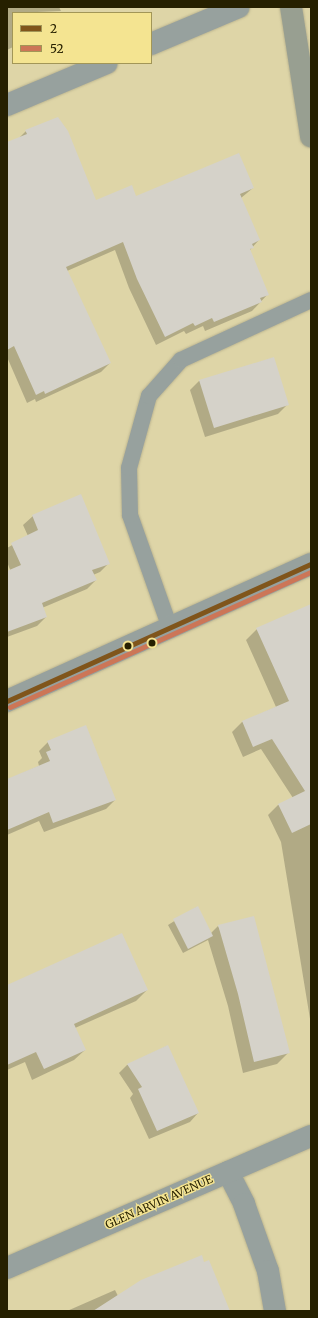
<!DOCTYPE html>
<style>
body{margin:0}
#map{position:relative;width:318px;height:1318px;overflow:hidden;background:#ded5a7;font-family:Merriweather,serif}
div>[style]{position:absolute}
.shadow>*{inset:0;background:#0003}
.building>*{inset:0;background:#d5d2c9}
.roads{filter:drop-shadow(0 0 1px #bcb590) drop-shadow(0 0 1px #bcb590)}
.lane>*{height:16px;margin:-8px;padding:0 8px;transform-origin:8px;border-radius:8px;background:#97a19e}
.street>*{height:22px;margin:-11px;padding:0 11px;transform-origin:11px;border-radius:11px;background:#97a19e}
.primary>*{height:22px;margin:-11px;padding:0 11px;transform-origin:11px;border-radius:11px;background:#989f91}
.bus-1>*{height:5px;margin:-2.5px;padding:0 2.5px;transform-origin:2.5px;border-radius:2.5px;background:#80551b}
.bus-2>*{height:5px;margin:-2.5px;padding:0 2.5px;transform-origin:2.5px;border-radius:2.5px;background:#cc7657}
.dots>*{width:11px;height:11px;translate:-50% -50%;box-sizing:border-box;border:2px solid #f4e491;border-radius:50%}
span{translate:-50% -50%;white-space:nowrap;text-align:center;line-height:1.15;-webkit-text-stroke:3px #f4e491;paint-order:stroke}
.street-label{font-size:11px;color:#262000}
.frame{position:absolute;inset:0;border:8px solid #262000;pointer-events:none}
.legend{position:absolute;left:12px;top:12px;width:140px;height:52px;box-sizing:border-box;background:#f4e491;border:1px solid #a29657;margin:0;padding:5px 7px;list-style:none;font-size:12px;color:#262000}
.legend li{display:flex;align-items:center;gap:8px;height:20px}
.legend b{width:20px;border:1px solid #a29657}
</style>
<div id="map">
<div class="shadow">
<i style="clip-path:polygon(7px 7px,59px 7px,61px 11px,13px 13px,13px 47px,7px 50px)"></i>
<i style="clip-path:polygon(26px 131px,95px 201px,253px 188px,241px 198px,259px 240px,249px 251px,268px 294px,252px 311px,205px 331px,203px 326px,186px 334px,184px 331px,156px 345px,129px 288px,115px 250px,67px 271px,110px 363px,101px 372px,36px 402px,35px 399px,27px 403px,7px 357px,7px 143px,18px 139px)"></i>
<i style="clip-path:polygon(273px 358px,287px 405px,278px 414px,205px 437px,190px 390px,199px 381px)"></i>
<i style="clip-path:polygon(33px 516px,109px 563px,100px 572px,93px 575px,96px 580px,87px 589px,42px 608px,46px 617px,37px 626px,7px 637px,7px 576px,11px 572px,7px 562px,7px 548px,28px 536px,23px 525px)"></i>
<i style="clip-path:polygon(311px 605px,311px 1025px,281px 842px,268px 815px,278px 805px,293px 798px,261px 749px,243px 757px,232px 732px,242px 722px,276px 707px,246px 640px,257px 629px)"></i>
<i style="clip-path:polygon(48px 742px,115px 800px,106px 809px,44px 832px,39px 821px,7px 835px,7px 780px,39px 766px,38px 762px,42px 758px,39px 751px)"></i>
<i style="clip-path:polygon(197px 907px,211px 933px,218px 926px,288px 1053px,277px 1064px,243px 1073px,228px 1006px,208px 940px,183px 953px,168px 925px)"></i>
<i style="clip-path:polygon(7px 986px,147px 990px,136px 1001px,75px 1028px,85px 1050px,74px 1060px,32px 1080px,25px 1062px,7px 1070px)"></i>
<i style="clip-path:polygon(167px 1046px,198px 1113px,190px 1122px,149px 1139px,130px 1098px,133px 1094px,119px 1073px,127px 1065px)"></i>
<i style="clip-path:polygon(115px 1290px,118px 1296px,217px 1311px,67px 1311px)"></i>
</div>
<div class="building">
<i style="clip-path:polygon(58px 117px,68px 131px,96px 200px,132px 185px,136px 196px,239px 153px,254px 188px,240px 194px,260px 240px,252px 244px,254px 248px,250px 249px,269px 295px,260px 298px,262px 302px,214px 322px,212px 318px,195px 326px,193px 323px,165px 337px,137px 279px,123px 242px,66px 267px,111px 363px,45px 394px,44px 391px,36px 395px,14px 346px,7px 350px,7px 142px,27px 134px,25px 130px)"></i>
<i style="clip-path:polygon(274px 357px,289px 405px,214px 428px,199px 380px)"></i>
<i style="clip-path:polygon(81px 494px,110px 564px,92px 570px,97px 580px,42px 603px,47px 617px,7px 632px,7px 571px,21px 565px,11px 543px,38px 530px,32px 515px)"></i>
<i style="clip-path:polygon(311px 604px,311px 824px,292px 833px,278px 804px,305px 791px,272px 739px,253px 747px,242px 721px,289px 701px,256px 628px)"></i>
<i style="clip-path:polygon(86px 725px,116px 800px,53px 823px,49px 812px,7px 830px,7px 779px,50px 761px,46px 752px,51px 750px,47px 741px)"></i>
<i style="clip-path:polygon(198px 906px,213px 936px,188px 949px,173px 919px)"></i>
<i style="clip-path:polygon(254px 916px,290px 1053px,254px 1062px,238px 994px,218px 925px)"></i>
<i style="clip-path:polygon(122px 933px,148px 990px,74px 1024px,86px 1050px,44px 1069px,36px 1052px,7px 1065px,7px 985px)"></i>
<i style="clip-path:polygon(168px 1045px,199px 1113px,157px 1131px,138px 1089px,142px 1087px,127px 1064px)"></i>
<i style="clip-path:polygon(202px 1255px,204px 1262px,209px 1260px,230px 1311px,93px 1311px,141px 1280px)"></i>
</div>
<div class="roads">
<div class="lane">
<i style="left:170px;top:628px;width:120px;rotate:-109.5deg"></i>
<i style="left:130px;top:515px;width:47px;rotate:-91.2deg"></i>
<i style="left:129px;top:468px;width:75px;rotate:-74.5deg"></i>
<i style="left:149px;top:396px;width:48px;rotate:-48.4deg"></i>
<i style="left:181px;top:360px;width:143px;rotate:-24.8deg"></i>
</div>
<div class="street">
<i style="left:151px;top:44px;width:95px;rotate:-22.8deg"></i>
<i style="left:7px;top:105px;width:108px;rotate:-22.8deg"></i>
<i style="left:7px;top:701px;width:333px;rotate:-24.3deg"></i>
<i style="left:228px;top:1172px;width:36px;rotate:63deg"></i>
<i style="left:244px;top:1204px;width:71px;rotate:70.3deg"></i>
<i style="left:268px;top:1271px;width:41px;rotate:80.1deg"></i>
<i style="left:7px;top:1268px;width:331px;rotate:-23.5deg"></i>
</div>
<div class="primary">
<i style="left:291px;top:7px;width:131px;rotate:81.2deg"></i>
</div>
</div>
<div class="bus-1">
<i style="left:7px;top:701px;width:333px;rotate:-24.3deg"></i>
</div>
<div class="bus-2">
<i style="left:10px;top:707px;width:330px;rotate:-24.2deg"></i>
</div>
<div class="dots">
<i style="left:152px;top:643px;background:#262000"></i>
<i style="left:128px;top:646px;background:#262000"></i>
</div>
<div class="street-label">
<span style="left:159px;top:1202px;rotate:-24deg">GLEN ARVIN AVENUE</span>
</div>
<div class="frame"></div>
<ul class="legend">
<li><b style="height:5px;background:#80551b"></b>2</li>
<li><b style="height:5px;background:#cc7657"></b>52</li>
</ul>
</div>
